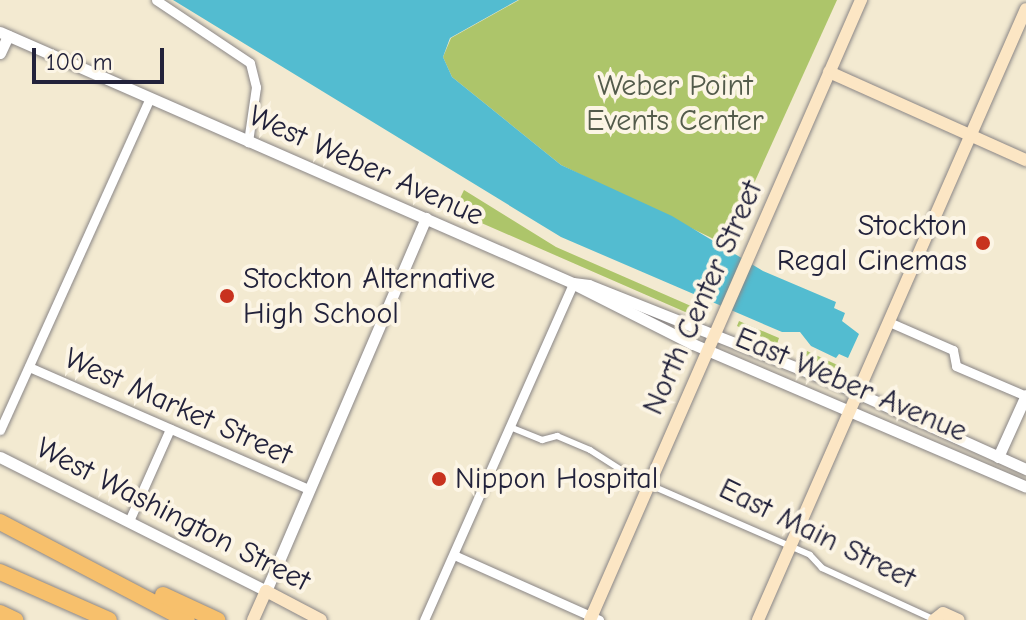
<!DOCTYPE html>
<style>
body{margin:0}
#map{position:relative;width:1026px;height:620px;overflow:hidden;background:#f3ead1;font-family:"Comic Neue",sans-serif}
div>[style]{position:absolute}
.green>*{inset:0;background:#adc56a}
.water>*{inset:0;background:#53bcd0}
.roads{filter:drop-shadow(0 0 2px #8a8686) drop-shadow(0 0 2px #8a8686)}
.pedestrian>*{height:6px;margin:-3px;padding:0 3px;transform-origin:3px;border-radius:3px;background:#fff}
.minor>*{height:9px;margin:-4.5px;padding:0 4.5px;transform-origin:4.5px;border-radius:4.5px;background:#fff}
.tertiary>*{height:11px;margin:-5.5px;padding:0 5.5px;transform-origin:5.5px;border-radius:5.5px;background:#fff}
.secondary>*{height:12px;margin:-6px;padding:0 6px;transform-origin:6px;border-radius:6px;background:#fce6c4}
.motorway>*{height:16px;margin:-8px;padding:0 8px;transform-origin:8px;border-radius:8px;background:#f7c06c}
.dots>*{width:22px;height:22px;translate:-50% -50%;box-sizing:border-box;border:4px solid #fcf5e5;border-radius:50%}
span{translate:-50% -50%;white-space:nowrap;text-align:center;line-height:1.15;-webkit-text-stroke:8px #fcf5e5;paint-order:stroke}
.park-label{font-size:30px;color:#535b4b}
.street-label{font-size:30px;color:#22223b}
.poi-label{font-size:30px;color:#22223b}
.right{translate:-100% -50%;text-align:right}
.left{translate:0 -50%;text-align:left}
.scale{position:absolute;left:32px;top:48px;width:132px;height:36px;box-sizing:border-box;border:4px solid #22223b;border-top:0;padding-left:10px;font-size:24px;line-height:28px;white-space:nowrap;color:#22223b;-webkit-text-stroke:6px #fcf5e5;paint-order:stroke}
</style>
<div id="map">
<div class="green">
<i style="clip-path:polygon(519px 0,837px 0,726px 245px,561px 165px,452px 77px,443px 57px,451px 38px)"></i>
<i style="clip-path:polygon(464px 190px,556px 247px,707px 313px,699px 318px,454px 211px)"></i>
<i style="clip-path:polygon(739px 321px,779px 338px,777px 344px,737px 326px)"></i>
<i style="clip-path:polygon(807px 351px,844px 368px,842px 373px,804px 358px)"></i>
</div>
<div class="water">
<i style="clip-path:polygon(173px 0,518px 0,450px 38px,443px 57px,452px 77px,561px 165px,672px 216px,763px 271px,836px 302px,834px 308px,845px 313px,842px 321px,859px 334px,848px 358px,839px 354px,836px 358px,811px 346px,800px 332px,782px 332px,561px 237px)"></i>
</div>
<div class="roads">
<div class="pedestrian">
<i style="left:510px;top:427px;width:35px;rotate:22deg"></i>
<i style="left:542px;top:440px;width:16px;rotate:-15deg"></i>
<i style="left:557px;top:436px;width:36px;rotate:23deg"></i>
<i style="left:590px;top:450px;width:52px;rotate:32.5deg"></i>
<i style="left:634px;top:478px;width:192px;rotate:23.6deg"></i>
<i style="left:810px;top:555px;width:18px;rotate:47deg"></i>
<i style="left:822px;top:568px;width:124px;rotate:24.7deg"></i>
</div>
<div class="minor">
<i style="left:156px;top:0;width:113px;rotate:33.8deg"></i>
<i style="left:250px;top:63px;width:25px;rotate:76deg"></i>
<i style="left:256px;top:87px;width:56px;rotate:98.3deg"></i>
<i style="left:889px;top:322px;width:70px;rotate:23.6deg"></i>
<i style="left:953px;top:350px;width:16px;rotate:79deg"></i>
<i style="left:956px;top:366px;width:76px;rotate:23.2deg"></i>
<i style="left:29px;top:367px;width:305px;rotate:23.6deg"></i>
<i style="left:0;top:430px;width:364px;rotate:-65.7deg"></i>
<i style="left:129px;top:521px;width:101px;rotate:-66deg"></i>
<i style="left:454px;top:555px;width:159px;rotate:24.1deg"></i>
<i style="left:424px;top:620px;width:368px;rotate:-66.1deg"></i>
</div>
<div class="tertiary">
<i style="left:0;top:32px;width:626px;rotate:23.66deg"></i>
<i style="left:573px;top:283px;width:16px;rotate:7deg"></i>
<i style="left:589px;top:285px;width:263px;rotate:21.7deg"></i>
<i style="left:833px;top:382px;width:212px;rotate:24.3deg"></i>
<i style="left:0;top:53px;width:19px;rotate:-65deg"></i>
<i style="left:574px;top:284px;width:133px;rotate:26.8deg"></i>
<i style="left:693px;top:344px;width:362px;rotate:23.2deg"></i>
<i style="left:0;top:457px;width:298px;rotate:26.7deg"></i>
<i style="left:266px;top:591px;width:406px;rotate:-66.8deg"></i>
<i style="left:998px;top:457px;width:68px;rotate:-65.7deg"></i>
</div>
<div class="secondary">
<i style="left:829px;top:72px;width:216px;rotate:24.1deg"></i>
<i style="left:253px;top:620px;width:32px;rotate:-66deg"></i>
<i style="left:266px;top:591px;width:62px;rotate:27.8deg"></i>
<i style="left:590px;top:620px;width:677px;rotate:-66.39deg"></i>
<i style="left:758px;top:620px;width:667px;rotate:-66.32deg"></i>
<i style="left:934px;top:620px;width:11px;rotate:-38deg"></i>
<i style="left:943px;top:613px;width:17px;rotate:24deg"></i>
</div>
<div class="motorway">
<i style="left:0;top:522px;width:211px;rotate:27.7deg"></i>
<i style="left:0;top:572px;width:119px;rotate:23.8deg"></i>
<i style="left:163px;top:595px;width:60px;rotate:24.8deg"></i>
<i style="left:0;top:613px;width:17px;rotate:25deg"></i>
</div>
</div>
<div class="dots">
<i style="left:983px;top:243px;background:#c8321e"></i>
<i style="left:227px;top:296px;background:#c8321e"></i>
<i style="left:439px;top:479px;background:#c8321e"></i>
</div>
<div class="park-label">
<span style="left:675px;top:103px">Weber Point<br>Events Center</span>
</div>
<div class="street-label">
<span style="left:366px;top:166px;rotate:24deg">West Weber Avenue</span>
<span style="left:703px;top:298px;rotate:-66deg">North Center Street</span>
<span style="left:851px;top:385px;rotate:23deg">East Weber Avenue</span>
<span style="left:178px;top:407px;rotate:24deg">West Market Street</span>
<span style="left:173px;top:515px;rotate:27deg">West Washington Street</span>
<span style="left:817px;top:534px;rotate:26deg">East Main Street</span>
</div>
<div class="poi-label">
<span class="right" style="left:967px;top:243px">Stockton<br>Regal Cinemas</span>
<span class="left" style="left:243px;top:296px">Stockton Alternative<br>High School</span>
<span class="left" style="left:455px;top:479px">Nippon Hospital</span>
</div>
<div class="scale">100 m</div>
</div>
